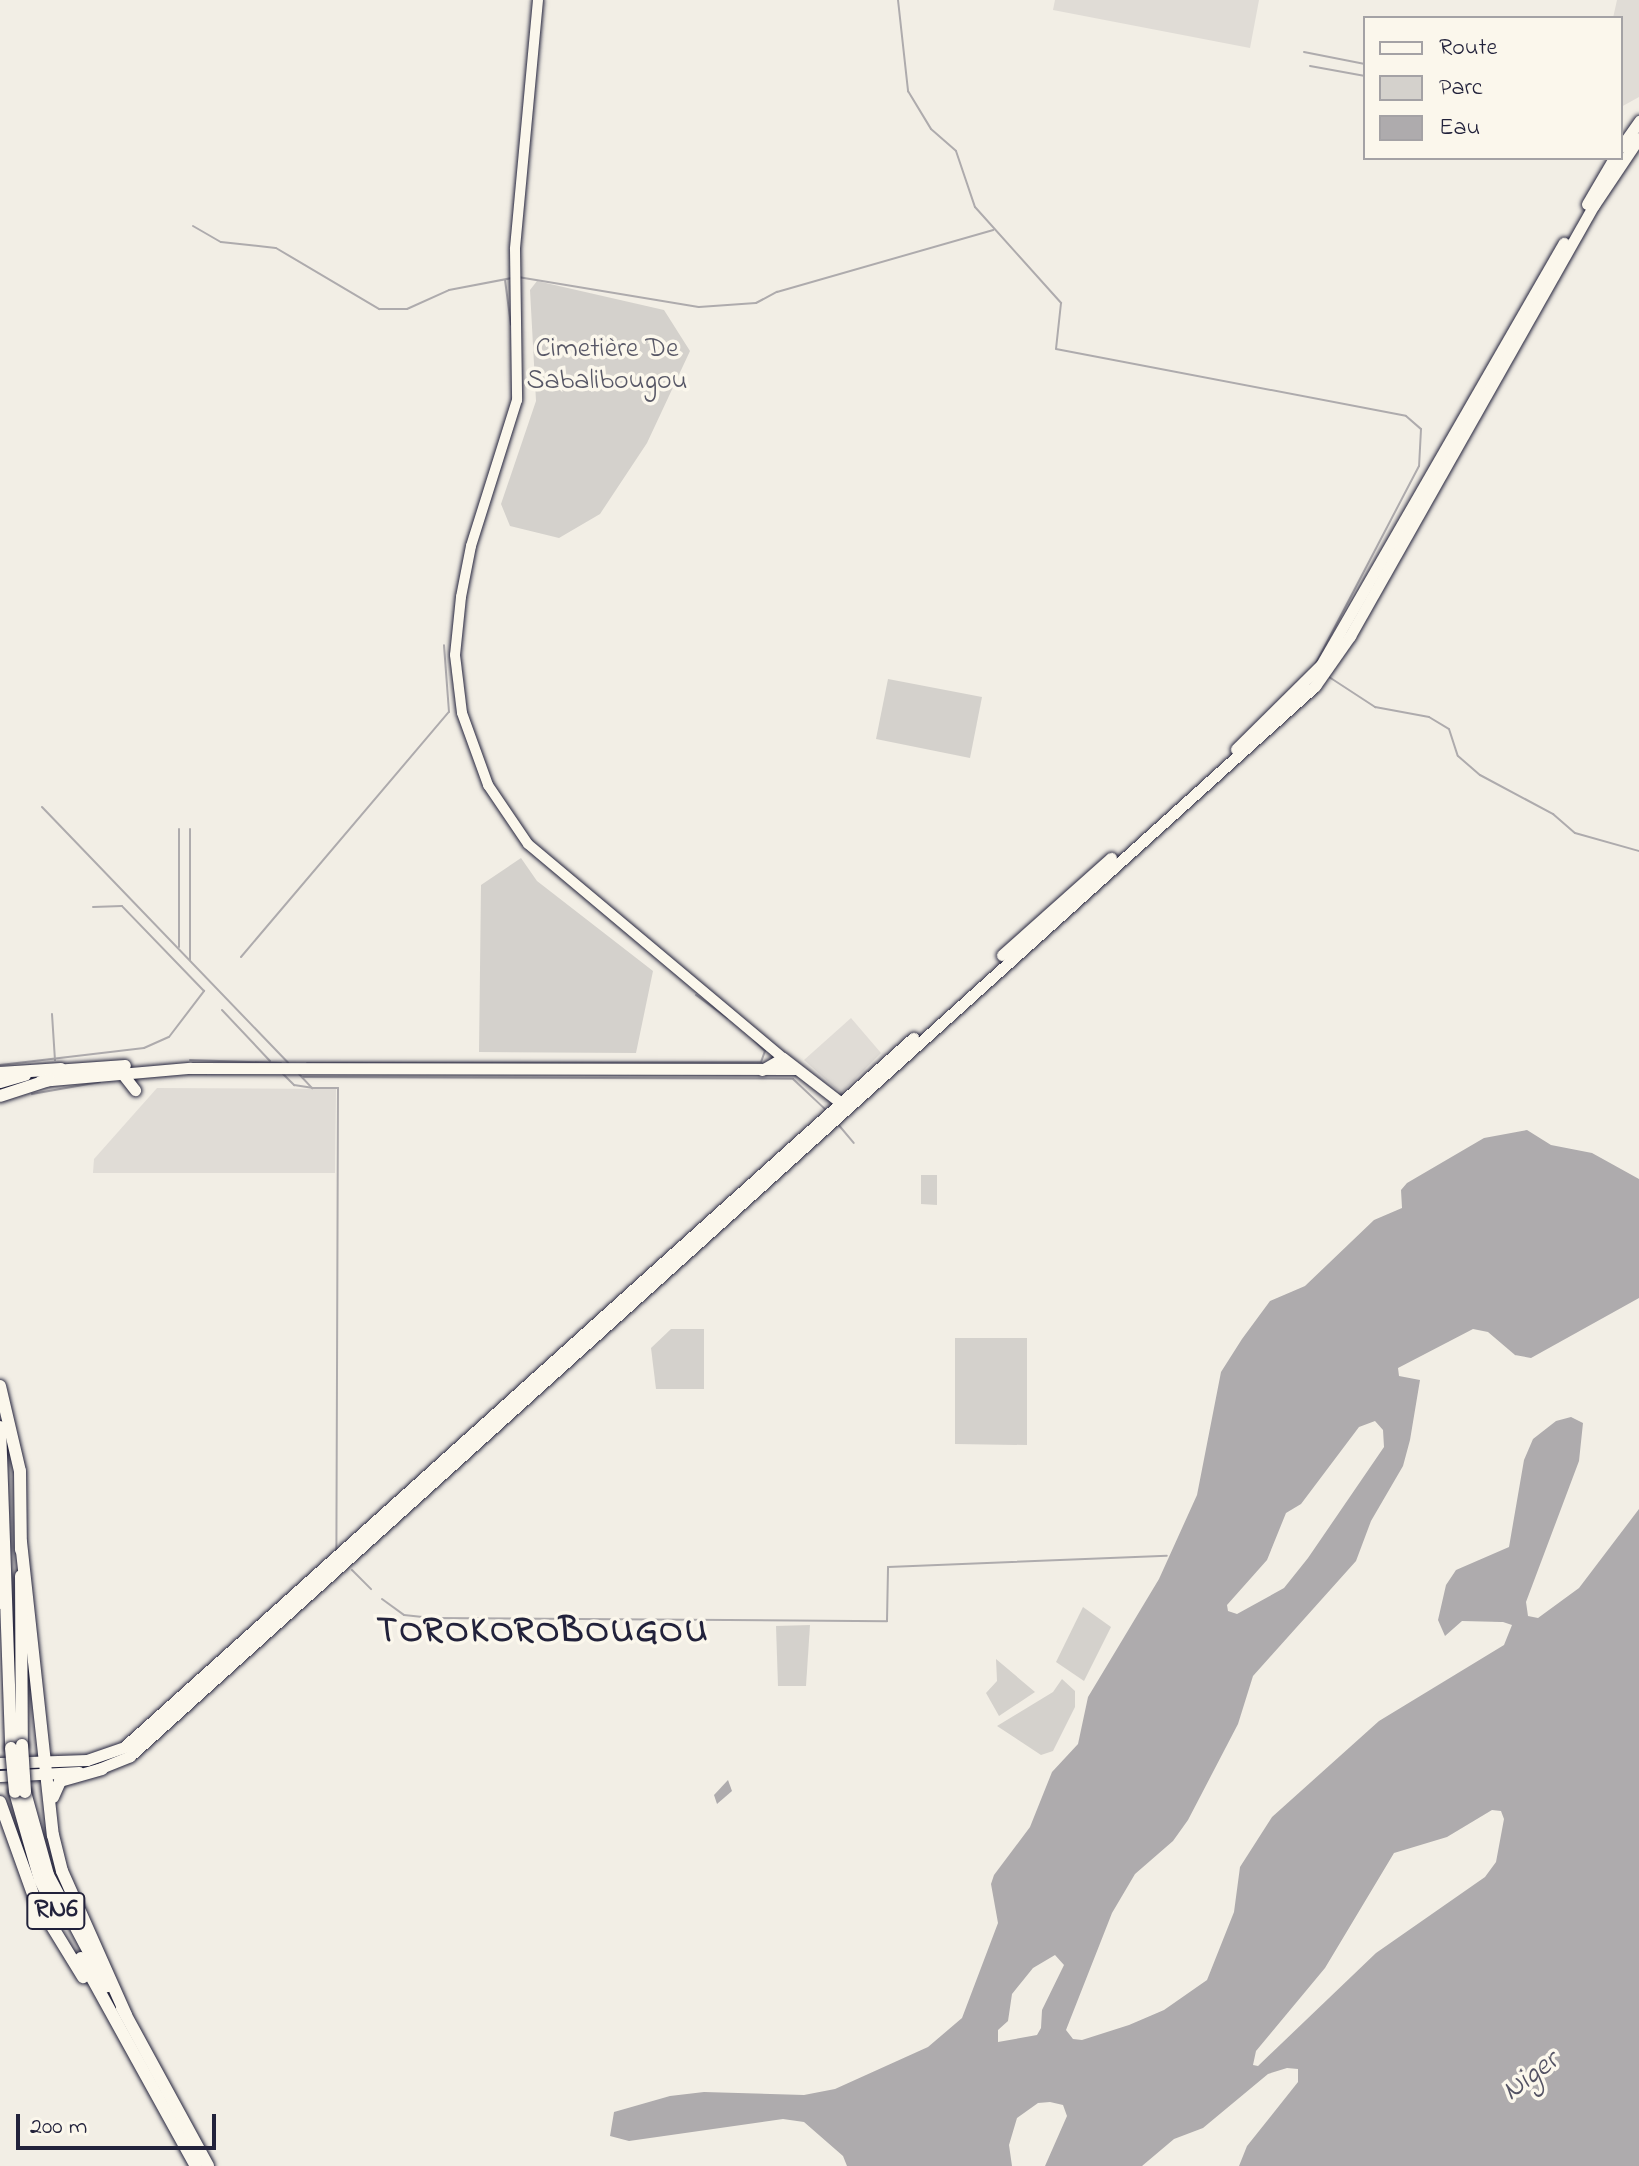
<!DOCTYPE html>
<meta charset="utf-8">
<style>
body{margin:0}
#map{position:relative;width:1639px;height:2166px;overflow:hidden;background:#f2eee5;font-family:"Indie Flower",sans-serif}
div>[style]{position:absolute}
.built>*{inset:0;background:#e0dcd6}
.green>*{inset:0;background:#d4d1cc}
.water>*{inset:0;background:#aeabad}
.stream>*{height:2px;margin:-1px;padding:0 1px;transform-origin:1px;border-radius:1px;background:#aeabad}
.roads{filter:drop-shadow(0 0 2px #22223b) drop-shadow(0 0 2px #22223b)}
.secondary>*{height:10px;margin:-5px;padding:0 5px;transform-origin:5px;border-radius:5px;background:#fbf7ec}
.primary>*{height:11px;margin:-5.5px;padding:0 5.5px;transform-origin:5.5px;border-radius:5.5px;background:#fbf7ec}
.trunk>*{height:12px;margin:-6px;padding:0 6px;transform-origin:6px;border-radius:6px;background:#fbf7ec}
.bridges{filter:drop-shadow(0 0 2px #22223b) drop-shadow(0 0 2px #22223b)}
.trunk-bridge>*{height:12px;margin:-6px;padding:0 6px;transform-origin:6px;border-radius:6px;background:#fbf7ec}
span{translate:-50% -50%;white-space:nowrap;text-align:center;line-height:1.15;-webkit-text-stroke:7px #fbf7ec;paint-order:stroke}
.shield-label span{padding:2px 6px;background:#fbf7ec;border:2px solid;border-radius:6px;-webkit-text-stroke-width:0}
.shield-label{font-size:26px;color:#22223b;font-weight:700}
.park-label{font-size:28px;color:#575766}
.water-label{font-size:30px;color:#535263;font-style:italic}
.district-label{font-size:36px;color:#22223b;font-weight:700;letter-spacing:2px}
.legend{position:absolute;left:1363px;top:16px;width:260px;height:144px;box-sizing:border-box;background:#fbf7ec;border:2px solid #a4a2a5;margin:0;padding:10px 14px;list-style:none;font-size:24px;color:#22223b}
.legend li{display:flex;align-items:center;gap:16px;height:40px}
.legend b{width:40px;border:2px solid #a4a2a5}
.scale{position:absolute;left:16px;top:2114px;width:200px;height:36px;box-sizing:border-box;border:4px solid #22223b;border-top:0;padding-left:10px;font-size:24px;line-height:28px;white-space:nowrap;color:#22223b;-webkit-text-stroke:6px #fbf7ec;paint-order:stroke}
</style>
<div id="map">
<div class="built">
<i style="clip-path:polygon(1055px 0,1259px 0,1250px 48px,1053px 10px)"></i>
<i style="clip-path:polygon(1617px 0,1639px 0,1639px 97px,1621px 107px,1621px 18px,1613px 18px)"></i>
<i style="clip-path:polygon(851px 1018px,881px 1053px,841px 1093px,804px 1060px)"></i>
<i style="clip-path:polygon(157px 1088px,336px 1089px,335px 1173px,93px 1173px,94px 1159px)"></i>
</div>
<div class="green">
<i style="clip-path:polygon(537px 281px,664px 310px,690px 351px,647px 443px,600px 514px,559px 538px,510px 526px,501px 504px,536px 401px,530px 290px)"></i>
<i style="clip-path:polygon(888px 679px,982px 697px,970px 758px,876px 739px)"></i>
<i style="clip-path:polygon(521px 858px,537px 881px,653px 971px,636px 1053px,479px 1052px,481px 885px)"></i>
<i style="clip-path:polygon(921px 1175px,937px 1175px,937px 1205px,921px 1204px)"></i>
<i style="clip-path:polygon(671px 1329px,704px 1329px,704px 1389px,656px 1389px,651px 1348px)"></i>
<i style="clip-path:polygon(955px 1338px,1027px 1338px,1027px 1445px,955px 1444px)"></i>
<i style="clip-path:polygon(1083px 1607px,1111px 1627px,1084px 1681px,1056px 1662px)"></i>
<i style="clip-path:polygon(810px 1625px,806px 1686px,778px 1686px,776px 1626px)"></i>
<i style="clip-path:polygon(996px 1659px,1035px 1692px,999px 1716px,986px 1693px,997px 1681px)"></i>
<i style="clip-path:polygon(1062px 1679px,1075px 1691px,1075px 1707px,1053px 1751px,1041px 1755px,997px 1726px,1053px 1692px)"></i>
</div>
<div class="water">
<i style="clip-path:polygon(evenodd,1527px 1130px,1551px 1145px,1592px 1153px,1639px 1179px,1639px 1298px,1531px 1358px,1515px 1355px,1488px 1332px,1473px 1329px,1398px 1368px,1399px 1376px,1420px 1380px,1410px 1440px,1403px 1466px,1371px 1521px,1356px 1561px,1253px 1676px,1238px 1724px,1188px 1820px,1173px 1841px,1135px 1874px,1112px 1913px,1066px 2030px,1073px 2039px,1082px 2040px,1129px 2025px,1164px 2010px,1207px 1980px,1234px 1912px,1240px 1867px,1272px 1817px,1379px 1721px,1504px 1645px,1512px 1625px,1503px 1622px,1462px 1621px,1445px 1636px,1438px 1620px,1446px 1585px,1456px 1570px,1509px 1547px,1524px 1460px,1533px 1439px,1556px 1421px,1571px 1417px,1583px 1423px,1579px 1461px,1526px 1602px,1528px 1616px,1538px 1618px,1579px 1588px,1639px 1509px,1639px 2166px,1239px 2166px,1247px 2146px,1298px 2082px,1298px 2069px,1287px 2068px,1268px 2074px,1203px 2128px,1174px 2139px,1142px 2166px,1045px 2166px,1067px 2116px,1063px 2105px,1050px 2102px,1038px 2103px,1017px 2118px,1009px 2145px,1012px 2166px,847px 2166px,843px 2156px,804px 2122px,783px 2119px,629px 2141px,610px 2136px,614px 2112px,670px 2096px,704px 2092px,804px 2095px,835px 2089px,928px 2047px,962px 2018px,998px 1923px,991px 1884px,994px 1875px,1030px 1827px,1052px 1772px,1078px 1744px,1088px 1697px,1159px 1579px,1197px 1495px,1221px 1372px,1242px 1339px,1270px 1301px,1305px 1286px,1374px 1220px,1402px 1208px,1401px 1190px,1407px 1183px,1484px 1138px,1527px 1130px,1375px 1421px,1383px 1430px,1384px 1447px,1308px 1558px,1284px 1588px,1237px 1614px,1228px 1611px,1227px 1605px,1267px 1560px,1286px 1513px,1301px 1504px,1359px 1427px,1375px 1421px,1527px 1130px,1492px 1810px,1501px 1811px,1504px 1819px,1496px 1862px,1485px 1877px,1376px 1953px,1258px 2066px,1253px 2065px,1256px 2051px,1325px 1968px,1394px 1853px,1447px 1837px,1492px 1810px,1527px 1130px,1055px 1955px,1064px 1965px,1042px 2010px,1041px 2028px,1037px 2035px,998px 2042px,998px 2030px,1008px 2021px,1012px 1994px,1033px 1968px,1055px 1955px)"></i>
<i style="clip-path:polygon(728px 1780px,732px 1791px,717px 1804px,714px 1795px)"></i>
</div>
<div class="stream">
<i style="left:898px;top:0;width:92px;rotate:83.7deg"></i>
<i style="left:908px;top:91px;width:44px;rotate:58.8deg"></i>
<i style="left:931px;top:129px;width:33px;rotate:41deg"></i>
<i style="left:956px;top:151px;width:59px;rotate:71.3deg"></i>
<i style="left:975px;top:207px;width:129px;rotate:48.1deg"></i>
<i style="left:1061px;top:303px;width:46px;rotate:96.2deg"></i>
<i style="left:1056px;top:349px;width:356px;rotate:10.8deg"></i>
<i style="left:1406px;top:416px;width:20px;rotate:41deg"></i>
<i style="left:1421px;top:429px;width:37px;rotate:93deg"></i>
<i style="left:1419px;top:466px;width:227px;rotate:117.6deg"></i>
<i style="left:1304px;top:52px;width:62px;rotate:11.1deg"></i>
<i style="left:1310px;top:66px;width:56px;rotate:10.3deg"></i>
<i style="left:193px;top:226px;width:32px;rotate:30deg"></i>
<i style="left:221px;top:242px;width:55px;rotate:6.2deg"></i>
<i style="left:276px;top:248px;width:120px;rotate:30.6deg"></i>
<i style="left:379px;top:309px;width:28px"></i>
<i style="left:407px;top:309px;width:46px;rotate:-24.3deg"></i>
<i style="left:449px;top:290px;width:64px;rotate:-10.8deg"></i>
<i style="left:518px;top:277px;width:183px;rotate:9.4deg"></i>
<i style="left:699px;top:307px;width:57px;rotate:-4deg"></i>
<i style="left:756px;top:303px;width:24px;rotate:-28deg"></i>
<i style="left:777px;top:292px;width:225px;rotate:-16deg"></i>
<i style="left:505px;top:280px;width:45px;rotate:82.4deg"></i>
<i style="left:1326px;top:675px;width:59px;rotate:33.1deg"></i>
<i style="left:1375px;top:707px;width:55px;rotate:10.5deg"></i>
<i style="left:1429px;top:717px;width:23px;rotate:31deg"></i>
<i style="left:1449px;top:729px;width:28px;rotate:72deg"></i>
<i style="left:1458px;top:756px;width:29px;rotate:41deg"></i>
<i style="left:1480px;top:775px;width:83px;rotate:28.1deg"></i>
<i style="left:1553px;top:814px;width:29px;rotate:41deg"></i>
<i style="left:1575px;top:833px;width:66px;rotate:15.7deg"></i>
<i style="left:42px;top:807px;width:355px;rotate:46.1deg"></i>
<i style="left:179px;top:947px;width:118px;rotate:-90deg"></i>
<i style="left:241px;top:957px;width:321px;rotate:-49.7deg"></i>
<i style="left:449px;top:712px;width:67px;rotate:-94.3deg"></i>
<i style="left:190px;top:960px;width:131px;rotate:-90deg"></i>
<i style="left:696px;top:995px;width:39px;rotate:36deg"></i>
<i style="left:222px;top:1010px;width:70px;rotate:46.7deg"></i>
<i style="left:52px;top:1014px;width:46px;rotate:86.3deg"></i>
<i style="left:190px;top:1060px;width:91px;rotate:1.9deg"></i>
<i style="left:307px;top:1063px;width:454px;rotate:-0.1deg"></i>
<i style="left:761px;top:1062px;width:12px;rotate:-70deg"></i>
<i style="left:765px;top:1051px;width:16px;rotate:-135deg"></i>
<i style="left:0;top:1065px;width:145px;rotate:-6.7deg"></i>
<i style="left:144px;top:1048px;width:27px;rotate:-24deg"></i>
<i style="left:169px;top:1037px;width:58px;rotate:-52.7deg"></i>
<i style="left:204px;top:991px;width:118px;rotate:-134deg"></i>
<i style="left:122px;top:906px;width:29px;rotate:178deg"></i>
<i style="left:298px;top:1073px;width:21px;rotate:47deg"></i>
<i style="left:312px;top:1088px;width:26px"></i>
<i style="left:338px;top:1088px;width:463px;rotate:90.2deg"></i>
<i style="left:283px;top:1074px;width:16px;rotate:45deg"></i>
<i style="left:294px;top:1085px;width:18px;rotate:9deg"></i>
<i style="left:303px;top:1077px;width:490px;rotate:0.2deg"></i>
<i style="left:793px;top:1079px;width:44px;rotate:43.2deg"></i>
<i style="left:32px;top:1094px;width:69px;rotate:-10deg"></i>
<i style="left:837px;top:1123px;width:26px;rotate:50deg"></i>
<i style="left:352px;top:1570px;width:27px;rotate:45deg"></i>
<i style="left:382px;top:1599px;width:27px;rotate:36deg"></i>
<i style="left:404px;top:1615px;width:28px;rotate:6deg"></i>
<i style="left:432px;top:1618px;width:455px;rotate:0.4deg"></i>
<i style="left:887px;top:1621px;width:54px;rotate:-88.9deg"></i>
<i style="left:888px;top:1567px;width:279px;rotate:-2.3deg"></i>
</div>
<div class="roads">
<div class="secondary">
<i style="left:538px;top:0;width:250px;rotate:95.3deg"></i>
<i style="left:515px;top:249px;width:151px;rotate:89.2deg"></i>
<i style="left:517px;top:400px;width:153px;rotate:107.5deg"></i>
<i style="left:471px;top:546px;width:52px;rotate:101.1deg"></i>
<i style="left:461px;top:597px;width:58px;rotate:95.9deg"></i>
<i style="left:455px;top:655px;width:58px;rotate:83.1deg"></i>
<i style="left:462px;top:713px;width:77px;rotate:70.1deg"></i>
<i style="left:488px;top:785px;width:71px;rotate:55.9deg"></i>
<i style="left:528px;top:844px;width:333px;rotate:40deg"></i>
</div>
<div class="primary">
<i style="left:1621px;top:147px;width:32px;rotate:-55deg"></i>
<i style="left:1587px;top:204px;width:53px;rotate:-59.6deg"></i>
<i style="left:1236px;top:749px;width:120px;rotate:-44.7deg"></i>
<i style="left:1321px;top:665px;width:487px;rotate:-60.1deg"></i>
<i style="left:1002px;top:955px;width:146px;rotate:-41.7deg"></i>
<i style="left:54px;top:1070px;width:71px;rotate:-4deg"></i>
<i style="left:762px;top:1070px;width:24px;rotate:-30deg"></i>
<i style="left:783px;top:1058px;width:78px;rotate:37.7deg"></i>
<i style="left:121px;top:1072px;width:23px;rotate:52deg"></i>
<i style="left:40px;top:1081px;width:151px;rotate:-5deg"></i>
<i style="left:190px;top:1068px;width:606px;rotate:0.09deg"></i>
<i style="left:0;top:1082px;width:26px;rotate:-16deg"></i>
<i style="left:0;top:1763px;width:87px;rotate:-2deg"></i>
<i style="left:87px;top:1760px;width:39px;rotate:-19deg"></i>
<i style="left:124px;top:1747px;width:1061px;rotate:-41.94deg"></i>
<i style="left:96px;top:1770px;width:37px;rotate:-22deg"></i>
<i style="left:130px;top:1756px;width:1597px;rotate:-42.08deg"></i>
<i style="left:1315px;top:686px;width:61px;rotate:-55deg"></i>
<i style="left:1350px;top:636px;width:495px;rotate:-60.5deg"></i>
<i style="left:1594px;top:205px;width:81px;rotate:-56.1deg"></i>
<i style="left:0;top:1776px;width:79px;rotate:-2.9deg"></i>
</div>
<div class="trunk">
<i style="left:0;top:1073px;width:61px;rotate:-3.8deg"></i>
<i style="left:0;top:1096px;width:52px;rotate:-18.1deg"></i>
<i style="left:0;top:1386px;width:87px;rotate:76.8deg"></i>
<i style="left:20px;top:1471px;width:79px;rotate:89.3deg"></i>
<i style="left:0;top:1427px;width:321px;rotate:88deg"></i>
<i style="left:21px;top:1542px;width:295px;rotate:83.8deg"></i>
<i style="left:53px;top:1835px;width:37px;rotate:76deg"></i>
<i style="left:62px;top:1871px;width:158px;rotate:66deg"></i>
<i style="left:21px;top:1576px;width:169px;rotate:89.7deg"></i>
<i style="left:0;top:1603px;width:27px;rotate:-86deg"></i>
<i style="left:15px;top:1792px;width:91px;rotate:74.1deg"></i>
<i style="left:40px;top:1880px;width:37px;rotate:63deg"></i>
<i style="left:25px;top:1792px;width:86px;rotate:74.5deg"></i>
<i style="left:48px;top:1875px;width:126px;rotate:62deg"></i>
<i style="left:53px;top:1797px;width:17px;rotate:-66deg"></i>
<i style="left:60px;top:1781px;width:44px;rotate:-15.9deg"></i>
<i style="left:0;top:1802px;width:101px;rotate:70.3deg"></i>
<i style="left:34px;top:1897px;width:94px;rotate:58.5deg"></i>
<i style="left:81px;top:1958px;width:238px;rotate:61.1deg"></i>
<i style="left:122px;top:2008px;width:180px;rotate:61.4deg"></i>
</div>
</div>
<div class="bridges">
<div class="trunk-bridge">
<i style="left:22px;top:1745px;width:47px;rotate:86.3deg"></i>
<i style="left:11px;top:1748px;width:44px;rotate:84.8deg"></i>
</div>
</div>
<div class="shield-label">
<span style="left:56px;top:1911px">RN6</span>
</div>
<div class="park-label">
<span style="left:607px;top:366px">Cimetière De<br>Sabalibougou</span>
</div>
<div class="water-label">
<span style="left:1531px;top:2077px;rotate:-37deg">Niger</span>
</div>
<div class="district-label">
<span style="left:543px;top:1633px">TOROKOROBOUGOU</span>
</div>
<ul class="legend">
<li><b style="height:10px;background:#fbf7ec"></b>Route</li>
<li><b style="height:22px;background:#d4d1cc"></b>Parc</li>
<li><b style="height:22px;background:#aeabad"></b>Eau</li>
</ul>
<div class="scale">200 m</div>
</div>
